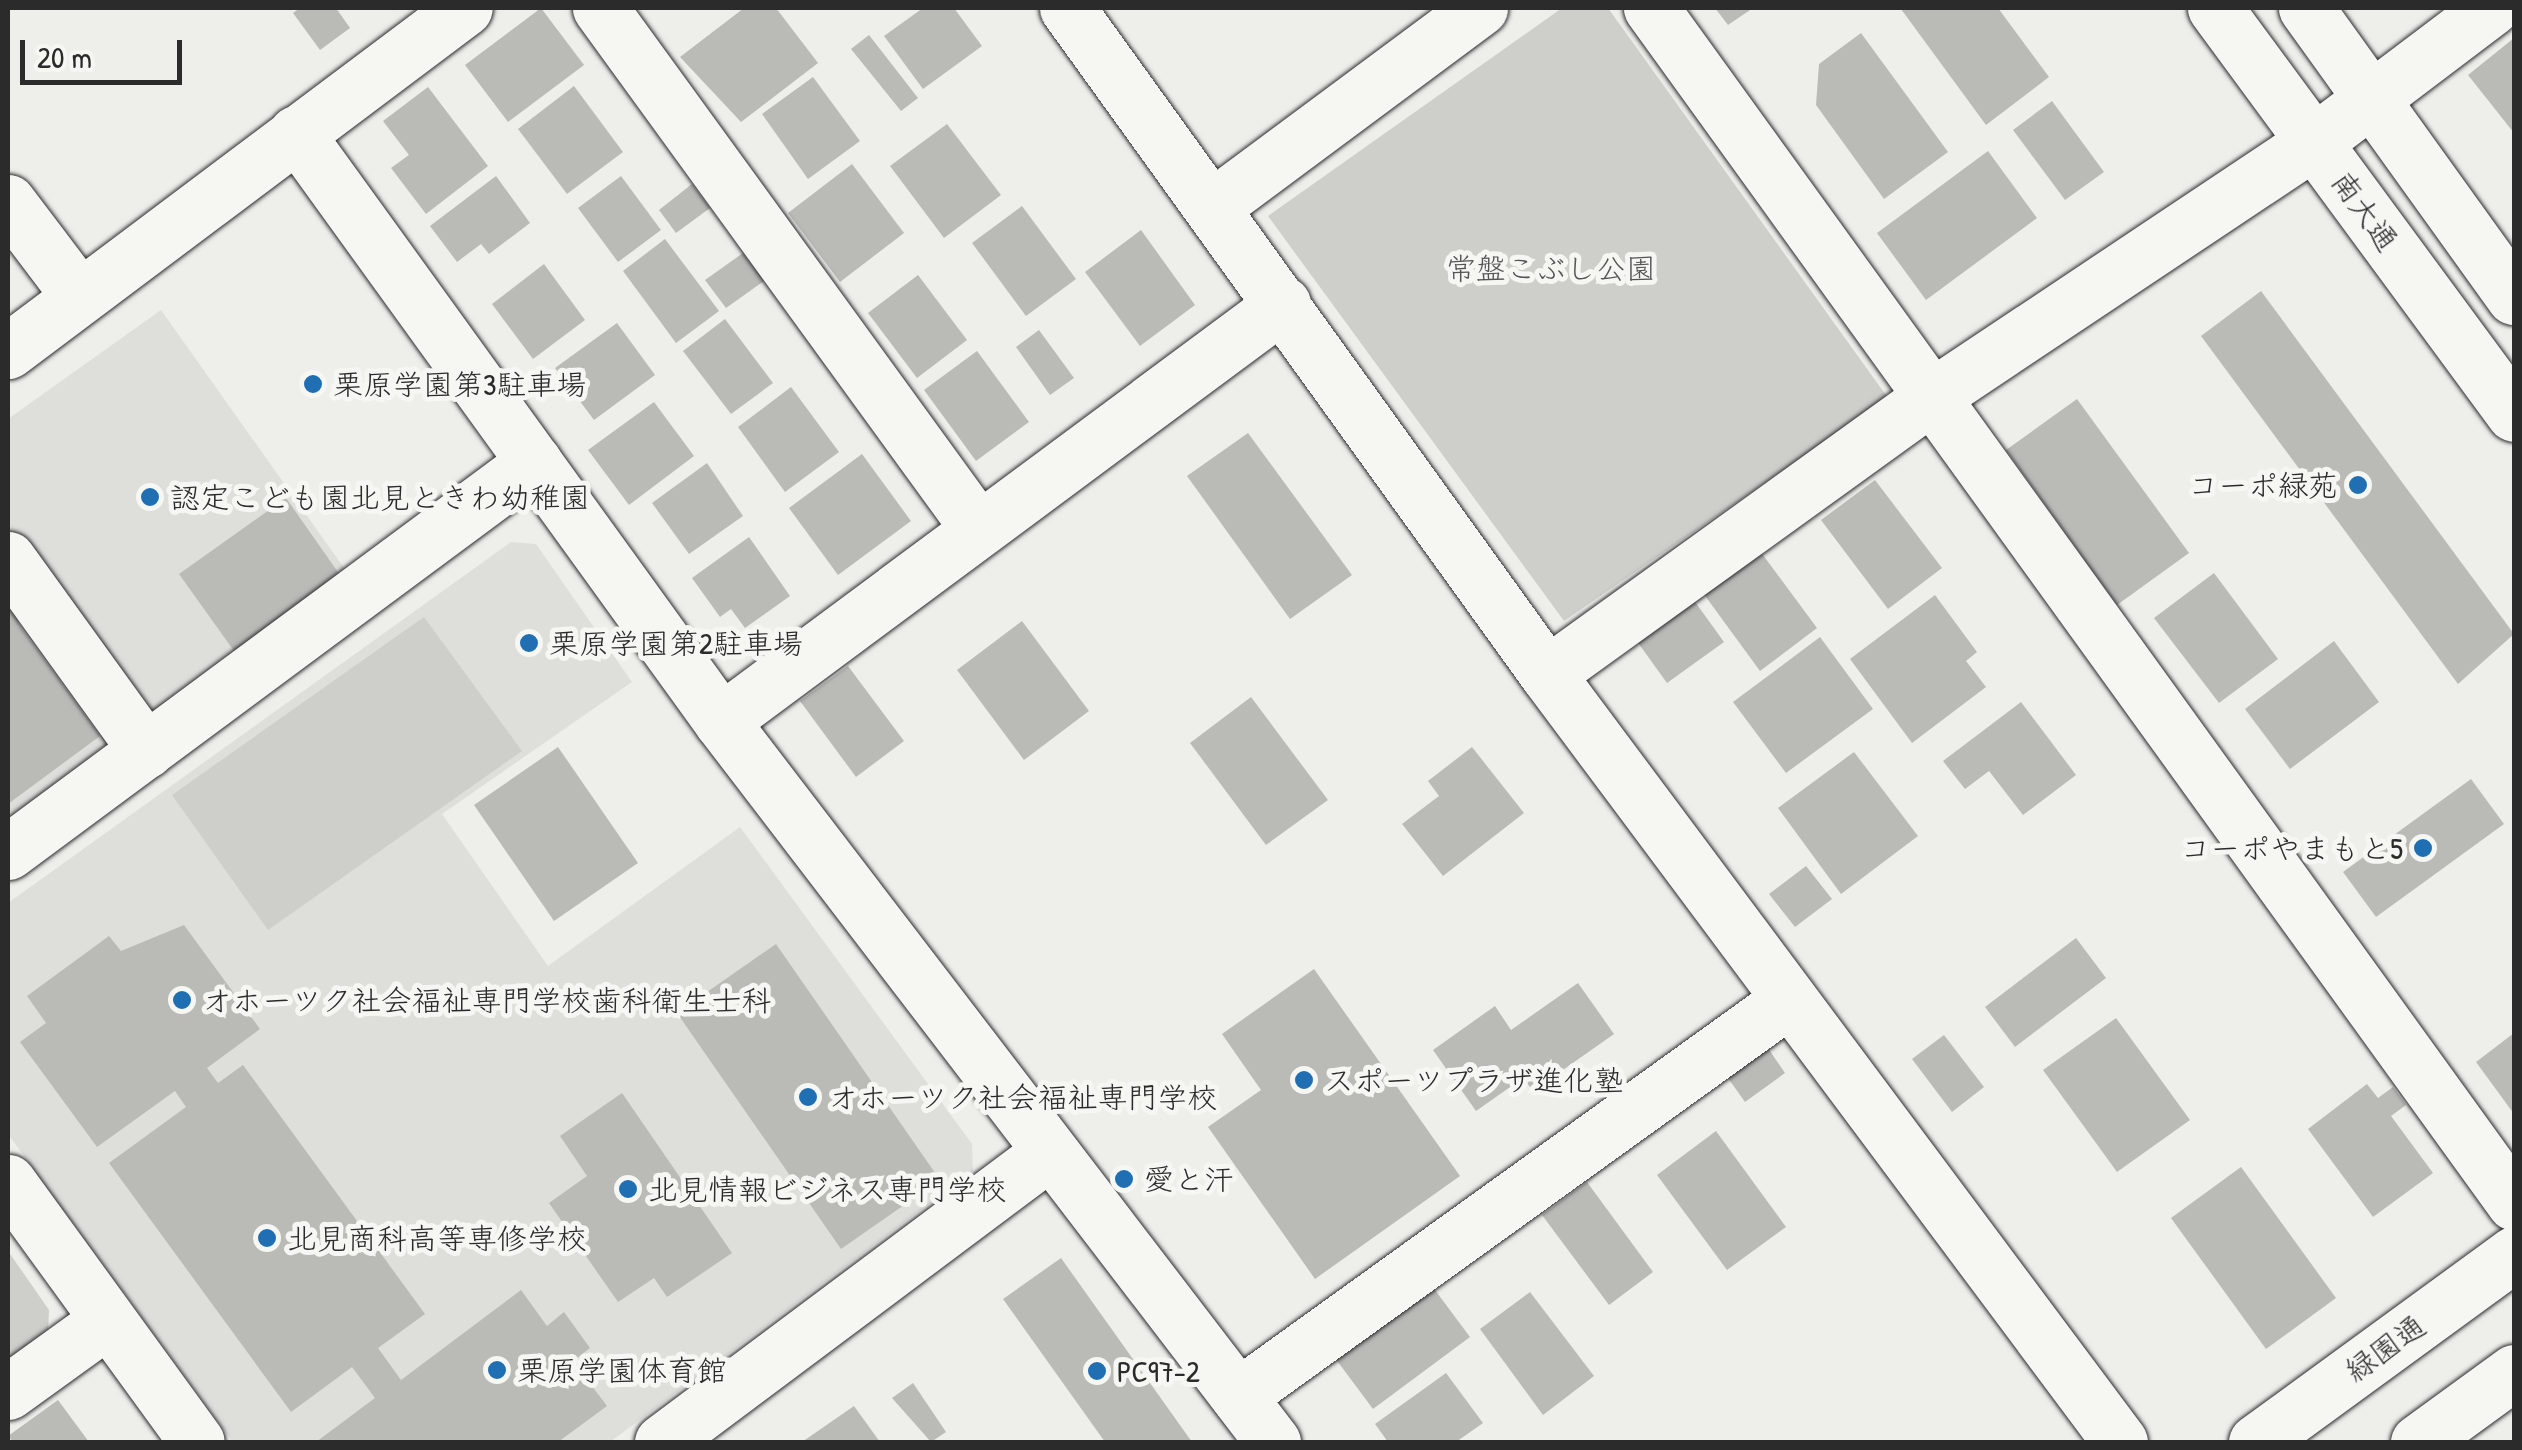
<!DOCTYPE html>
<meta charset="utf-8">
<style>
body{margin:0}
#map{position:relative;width:2522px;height:1450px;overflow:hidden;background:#eeeeea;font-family:"Patrick Hand","Klee One",sans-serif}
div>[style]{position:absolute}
.built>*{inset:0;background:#dededb}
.green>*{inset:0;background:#cececa}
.building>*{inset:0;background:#babab7}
.roads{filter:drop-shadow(0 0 2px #2b2b2b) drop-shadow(0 0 2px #2b2b2b)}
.minor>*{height:55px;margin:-27.5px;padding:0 27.5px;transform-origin:27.5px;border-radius:27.5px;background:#f6f6f2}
.dots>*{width:28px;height:28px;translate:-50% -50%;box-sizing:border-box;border:5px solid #f6f6f2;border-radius:50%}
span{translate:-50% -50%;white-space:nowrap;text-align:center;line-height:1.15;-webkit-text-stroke:10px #f6f6f2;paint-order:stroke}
.street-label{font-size:30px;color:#2b2b2b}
.park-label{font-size:30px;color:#545453}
.poi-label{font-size:30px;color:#2b2b2b}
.left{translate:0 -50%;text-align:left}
.right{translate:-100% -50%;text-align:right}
.frame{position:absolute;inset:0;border:10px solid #2b2b2b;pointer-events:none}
.scale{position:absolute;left:20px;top:40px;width:162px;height:45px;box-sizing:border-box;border:5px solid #2b2b2b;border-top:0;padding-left:12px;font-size:30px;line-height:35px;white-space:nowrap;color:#2b2b2b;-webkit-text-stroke:8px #f6f6f2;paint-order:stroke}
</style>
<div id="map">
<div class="built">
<i style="clip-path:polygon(161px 310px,349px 575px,8px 819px,8px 419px)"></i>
<i style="clip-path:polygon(511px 542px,536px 544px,632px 682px,442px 814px,548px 966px,740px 827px,972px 1144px,973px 1171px,610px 1442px,233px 1442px,8px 1134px,8px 903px)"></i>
</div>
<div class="green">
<i style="clip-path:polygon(1562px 8px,1608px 8px,1888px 398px,1564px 621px,1268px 216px)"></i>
<i style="clip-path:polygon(424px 617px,522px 751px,268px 930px,172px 795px)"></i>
<i style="clip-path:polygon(8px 1251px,49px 1310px,48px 1332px,8px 1360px)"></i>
</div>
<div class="building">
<i style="clip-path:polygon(300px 8px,336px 8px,350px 28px,320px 50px,293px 13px)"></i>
<i style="clip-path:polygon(541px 8px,584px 65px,508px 122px,465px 65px)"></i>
<i style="clip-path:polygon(744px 8px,776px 8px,818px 63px,741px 122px,680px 57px)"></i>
<i style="clip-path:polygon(923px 8px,954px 8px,982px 46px,923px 89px,884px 36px)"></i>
<i style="clip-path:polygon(1715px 8px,1753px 8px,1728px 25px)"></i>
<i style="clip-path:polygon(1998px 8px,2049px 77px,1986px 125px,1901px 9px)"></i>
<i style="clip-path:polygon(1861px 33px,1948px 152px,1884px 199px,1816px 105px,1819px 64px)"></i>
<i style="clip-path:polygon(869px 35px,918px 98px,901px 111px,851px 49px)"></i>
<i style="clip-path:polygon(2514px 38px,2514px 133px,2468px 75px)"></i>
<i style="clip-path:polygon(813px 77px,860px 141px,808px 179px,762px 114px)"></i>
<i style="clip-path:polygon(574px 86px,623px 152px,567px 194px,518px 129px)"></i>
<i style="clip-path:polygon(428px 87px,488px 166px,426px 214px,391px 168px,409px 155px,383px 121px)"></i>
<i style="clip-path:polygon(2052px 101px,2104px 172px,2065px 200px,2013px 130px)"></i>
<i style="clip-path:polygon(947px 124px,1001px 195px,944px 238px,890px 166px)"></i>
<i style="clip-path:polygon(1988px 151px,2037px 218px,1926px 300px,1877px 233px)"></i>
<i style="clip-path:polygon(852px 164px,904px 233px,840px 282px,788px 213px)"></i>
<i style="clip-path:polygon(496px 176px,530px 223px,489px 254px,481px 244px,457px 262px,430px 226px)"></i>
<i style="clip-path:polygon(621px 176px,661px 230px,618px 262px,578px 208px)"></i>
<i style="clip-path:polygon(692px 184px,710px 208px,676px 233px,659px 210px)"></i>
<i style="clip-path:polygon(1022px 206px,1076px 279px,1026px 316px,972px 243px)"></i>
<i style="clip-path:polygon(1141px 230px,1195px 305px,1140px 346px,1085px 272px)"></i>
<i style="clip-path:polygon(665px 239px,719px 311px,676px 343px,623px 271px)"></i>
<i style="clip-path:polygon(743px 253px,764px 281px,726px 308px,705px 280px)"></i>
<i style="clip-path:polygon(544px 264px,585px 320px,533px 359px,492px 304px)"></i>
<i style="clip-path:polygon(918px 275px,967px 340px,917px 378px,868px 313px)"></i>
<i style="clip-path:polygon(2261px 291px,2514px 634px,2458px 684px,2201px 336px)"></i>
<i style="clip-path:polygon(725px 319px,773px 383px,731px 414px,683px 351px)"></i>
<i style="clip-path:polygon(617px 323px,655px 375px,594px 420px,555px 368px)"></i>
<i style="clip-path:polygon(1039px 330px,1074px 378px,1050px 395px,1016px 347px)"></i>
<i style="clip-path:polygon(977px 351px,1029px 422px,976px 461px,924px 390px)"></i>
<i style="clip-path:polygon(791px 387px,839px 452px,785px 492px,738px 427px)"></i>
<i style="clip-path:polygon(2077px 399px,2189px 553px,2117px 605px,2006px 450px)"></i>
<i style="clip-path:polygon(654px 402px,694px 456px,629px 505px,588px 450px)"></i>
<i style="clip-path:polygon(1248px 433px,1352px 575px,1290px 619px,1187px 476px)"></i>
<i style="clip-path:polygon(862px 454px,911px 521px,838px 575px,789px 508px)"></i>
<i style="clip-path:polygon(707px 463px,743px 516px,689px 554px,652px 503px)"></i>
<i style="clip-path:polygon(1875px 480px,1942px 568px,1888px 609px,1821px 520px)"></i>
<i style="clip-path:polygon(286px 498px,340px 575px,234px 651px,179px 574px)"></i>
<i style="clip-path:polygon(749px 537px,790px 596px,745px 628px,731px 609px,720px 617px,692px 578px)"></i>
<i style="clip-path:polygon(1760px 551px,1817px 628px,1760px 671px,1703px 593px)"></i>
<i style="clip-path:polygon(2214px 573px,2278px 659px,2219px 703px,2154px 618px)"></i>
<i style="clip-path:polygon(8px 584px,19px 625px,100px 736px,8px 804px)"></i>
<i style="clip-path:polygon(1935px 595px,1977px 652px,1966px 661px,1986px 687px,1912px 743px,1850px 659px)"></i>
<i style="clip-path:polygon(1693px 599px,1724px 642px,1667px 683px,1636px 640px)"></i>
<i style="clip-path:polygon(1022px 621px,1089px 711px,1024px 760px,957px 670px)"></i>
<i style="clip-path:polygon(1820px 637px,1873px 709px,1786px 773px,1733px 702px)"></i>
<i style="clip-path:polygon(2334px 641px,2379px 702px,2290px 769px,2245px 709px)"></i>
<i style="clip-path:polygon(848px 666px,904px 741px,856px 777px,800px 701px)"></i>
<i style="clip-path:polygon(1251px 697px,1328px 800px,1266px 845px,1190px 743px)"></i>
<i style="clip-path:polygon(2021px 702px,2076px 775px,2023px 815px,1989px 771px,1965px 789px,1943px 761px)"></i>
<i style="clip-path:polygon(558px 747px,638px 863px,554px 921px,474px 805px)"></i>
<i style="clip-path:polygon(1472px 747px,1524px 813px,1443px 876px,1402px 824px,1439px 796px,1428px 781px)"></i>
<i style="clip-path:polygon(1854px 752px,1918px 836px,1841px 894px,1778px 808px)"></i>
<i style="clip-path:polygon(2471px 779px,2504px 824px,2376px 917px,2343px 872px)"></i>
<i style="clip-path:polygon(1806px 866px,1832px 899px,1795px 927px,1769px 894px)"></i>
<i style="clip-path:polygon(184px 925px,260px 1029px,207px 1068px,218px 1083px,243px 1065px,425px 1314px,378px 1348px,401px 1380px,521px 1290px,547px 1326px,564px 1312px,590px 1348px,573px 1361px,607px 1406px,558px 1442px,316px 1442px,375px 1398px,352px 1367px,291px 1412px,109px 1163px,186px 1107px,175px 1091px,97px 1147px,20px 1042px,46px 1023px,27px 996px,109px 936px,121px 951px)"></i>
<i style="clip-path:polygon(2076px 938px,2106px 978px,2015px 1047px,1985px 1007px)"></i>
<i style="clip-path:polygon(776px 944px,940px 1180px,841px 1249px,677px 1013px)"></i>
<i style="clip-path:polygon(1314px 969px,1460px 1176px,1315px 1279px,1208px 1127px,1261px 1090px,1222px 1034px)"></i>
<i style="clip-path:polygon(1578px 983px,1614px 1034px,1533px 1091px,1523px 1078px,1476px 1111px,1433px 1050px,1495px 1006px,1511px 1030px)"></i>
<i style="clip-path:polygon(2116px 1018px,2190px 1120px,2117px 1172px,2043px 1070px)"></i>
<i style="clip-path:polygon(2514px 1033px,2514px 1114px,2476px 1062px)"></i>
<i style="clip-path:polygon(1759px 1035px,1785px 1073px,1745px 1102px,1718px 1064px)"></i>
<i style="clip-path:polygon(1944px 1035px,1984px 1087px,1952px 1112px,1912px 1059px)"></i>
<i style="clip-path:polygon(2367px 1084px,2378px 1098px,2393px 1087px,2406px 1105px,2391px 1116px,2433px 1173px,2373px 1217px,2308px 1129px)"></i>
<i style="clip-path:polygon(622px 1093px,732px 1253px,667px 1297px,654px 1278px,618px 1302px,549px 1203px,587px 1176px,560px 1136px)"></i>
<i style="clip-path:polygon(1716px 1131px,1786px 1227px,1727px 1270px,1657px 1175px)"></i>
<i style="clip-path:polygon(2241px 1167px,2336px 1298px,2266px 1349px,2171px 1218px)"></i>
<i style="clip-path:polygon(1587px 1182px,1653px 1272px,1609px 1305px,1542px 1215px)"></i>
<i style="clip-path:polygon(1061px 1258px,1192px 1442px,1105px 1442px,1003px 1299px)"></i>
<i style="clip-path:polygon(1432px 1286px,1470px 1337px,1373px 1409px,1335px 1358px)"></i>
<i style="clip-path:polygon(1530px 1292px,1594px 1376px,1543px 1415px,1480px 1329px)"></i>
<i style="clip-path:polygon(1446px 1373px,1483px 1423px,1456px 1442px,1388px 1442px,1375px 1424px)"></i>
<i style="clip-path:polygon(913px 1383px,946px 1432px,931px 1442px,892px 1398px)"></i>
<i style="clip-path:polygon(58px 1400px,89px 1442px,13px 1442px,8px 1436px)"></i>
<i style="clip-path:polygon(854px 1406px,880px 1442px,802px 1442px)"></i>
</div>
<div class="roads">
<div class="minor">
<i style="left:600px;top:8px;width:641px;rotate:54.01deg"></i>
<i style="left:1067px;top:8px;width:821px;rotate:54.22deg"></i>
<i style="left:1547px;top:674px;width:958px;rotate:53.27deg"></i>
<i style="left:1651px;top:8px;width:1474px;rotate:54.16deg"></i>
<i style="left:2215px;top:8px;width:504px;rotate:53.63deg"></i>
<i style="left:2306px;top:8px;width:356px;rotate:54.3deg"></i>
<i style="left:296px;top:133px;width:726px;rotate:54.14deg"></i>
<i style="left:721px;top:721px;width:908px;rotate:52.56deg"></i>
<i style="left:8px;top:202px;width:118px;rotate:52.9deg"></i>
<i style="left:1212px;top:207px;width:334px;rotate:-36.6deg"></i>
<i style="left:8px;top:351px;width:571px;rotate:-36.89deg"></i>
<i style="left:8px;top:559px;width:236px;rotate:54.2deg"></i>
<i style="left:1547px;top:674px;width:470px;rotate:-35.8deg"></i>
<i style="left:1928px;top:399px;width:464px;rotate:-33.7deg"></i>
<i style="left:2314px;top:142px;width:222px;rotate:-37.1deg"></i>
<i style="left:721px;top:721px;width:700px;rotate:-36.58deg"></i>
<i style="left:8px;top:852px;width:655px;rotate:-36.55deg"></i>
<i style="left:8px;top:1182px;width:321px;rotate:54deg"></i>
<i style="left:8px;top:1392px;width:123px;rotate:-35.8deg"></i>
<i style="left:1238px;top:1396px;width:676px;rotate:-35.73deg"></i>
<i style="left:662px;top:1442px;width:484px;rotate:-36.8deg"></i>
<i style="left:2256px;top:1442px;width:319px;rotate:-36.1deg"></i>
<i style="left:2418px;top:1442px;width:119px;rotate:-36.1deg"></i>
</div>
</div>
<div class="dots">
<i style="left:313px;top:384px;background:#1f6fb2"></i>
<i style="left:2358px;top:485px;background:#1f6fb2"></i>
<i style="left:150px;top:497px;background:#1f6fb2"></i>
<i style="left:529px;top:643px;background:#1f6fb2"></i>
<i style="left:2423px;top:848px;background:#1f6fb2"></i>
<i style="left:182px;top:1000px;background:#1f6fb2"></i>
<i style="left:1304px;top:1080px;background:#1f6fb2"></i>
<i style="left:808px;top:1097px;background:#1f6fb2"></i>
<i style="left:1124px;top:1179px;background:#1f6fb2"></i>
<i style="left:628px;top:1189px;background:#1f6fb2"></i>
<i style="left:267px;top:1238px;background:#1f6fb2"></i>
<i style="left:497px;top:1370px;background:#1f6fb2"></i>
<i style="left:1097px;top:1371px;background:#1f6fb2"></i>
</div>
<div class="street-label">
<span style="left:2365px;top:211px;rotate:54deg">南大通</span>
<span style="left:2385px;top:1348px;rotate:-36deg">緑園通</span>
</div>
<div class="park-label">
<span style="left:1551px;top:268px">常盤こぶし公園</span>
</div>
<div class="poi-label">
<span class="left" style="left:333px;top:384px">栗原学園第3駐車場</span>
<span class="right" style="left:2338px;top:485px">コーポ緑苑</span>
<span class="left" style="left:170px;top:497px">認定こども園北見ときわ幼稚園</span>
<span class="left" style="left:549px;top:643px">栗原学園第2駐車場</span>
<span class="right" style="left:2403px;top:848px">コーポやまもと5</span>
<span class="left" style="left:202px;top:1000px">オホーツク社会福祉専門学校歯科衛生士科</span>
<span class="left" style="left:1324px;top:1080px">スポーツプラザ進化塾</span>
<span class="left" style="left:828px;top:1097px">オホーツク社会福祉専門学校</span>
<span class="left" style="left:1144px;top:1179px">愛と汗</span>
<span class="left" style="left:648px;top:1189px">北見情報ビジネス専門学校</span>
<span class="left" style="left:287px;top:1238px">北見商科高等専修学校</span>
<span class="left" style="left:517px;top:1370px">栗原学園体育館</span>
<span class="left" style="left:1117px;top:1371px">PC97-2</span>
</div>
<div class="frame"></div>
<div class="scale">20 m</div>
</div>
